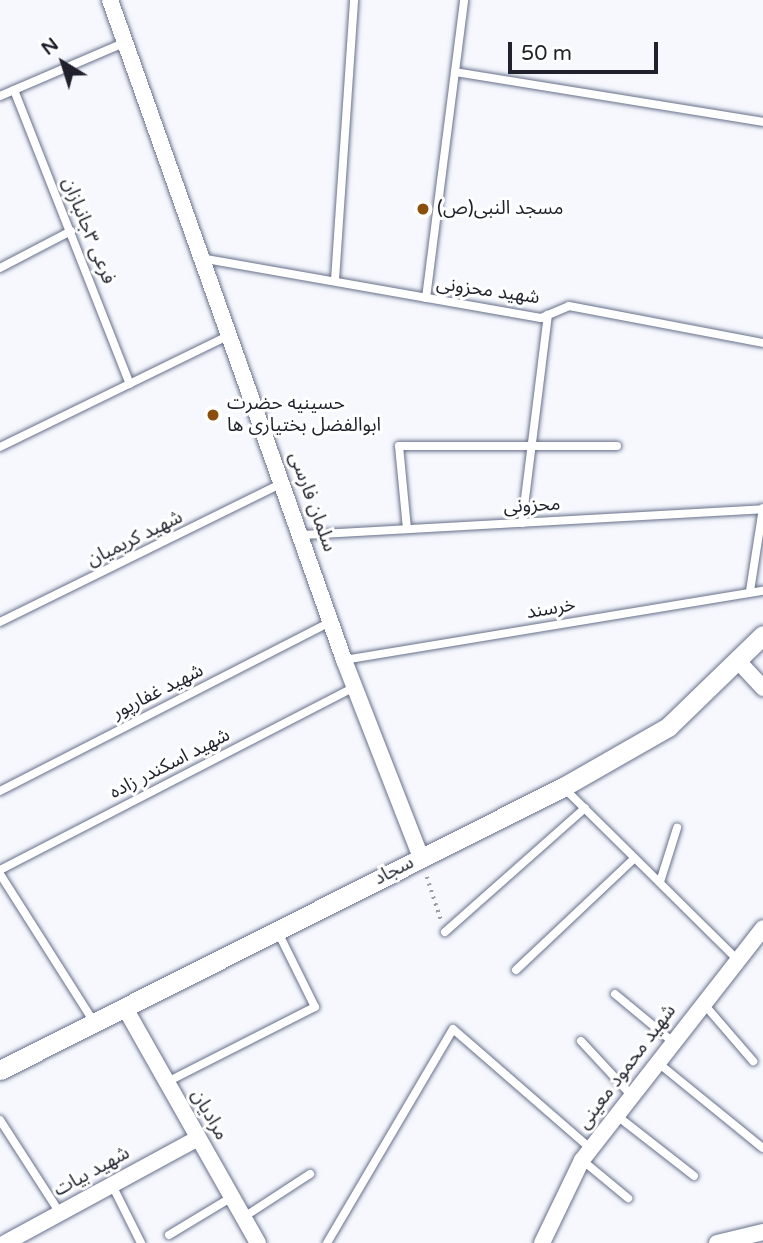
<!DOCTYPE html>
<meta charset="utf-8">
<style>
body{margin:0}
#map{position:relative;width:763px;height:1243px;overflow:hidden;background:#f6f8fe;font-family:"Varela Round","Noto Sans Arabic",sans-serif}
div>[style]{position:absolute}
.path>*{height:3.5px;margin-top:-1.75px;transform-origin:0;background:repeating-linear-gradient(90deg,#9b9da5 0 2px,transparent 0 7px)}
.roads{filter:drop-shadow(0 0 2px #67708a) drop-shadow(0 0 2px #67708a)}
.service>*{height:8px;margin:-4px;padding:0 4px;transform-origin:4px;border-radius:4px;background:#fff}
.minor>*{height:16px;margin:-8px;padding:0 8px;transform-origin:8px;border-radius:8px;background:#fff}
.tertiary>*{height:19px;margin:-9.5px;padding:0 9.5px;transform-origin:9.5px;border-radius:9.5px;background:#fff}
.dots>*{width:19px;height:19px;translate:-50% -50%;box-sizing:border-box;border:4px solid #fff;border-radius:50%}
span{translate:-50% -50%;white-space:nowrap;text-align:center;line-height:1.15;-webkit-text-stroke:6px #fff;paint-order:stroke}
.poi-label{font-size:19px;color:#1f222d}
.left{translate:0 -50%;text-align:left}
.street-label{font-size:19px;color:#1f222d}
.north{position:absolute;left:28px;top:28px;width:70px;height:70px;-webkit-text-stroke:5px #fff;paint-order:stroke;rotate:322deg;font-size:19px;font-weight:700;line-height:28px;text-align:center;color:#1f222d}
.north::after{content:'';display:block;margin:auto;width:24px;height:32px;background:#1f222d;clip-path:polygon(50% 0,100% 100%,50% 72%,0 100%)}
.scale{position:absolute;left:508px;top:42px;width:150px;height:32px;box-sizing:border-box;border:4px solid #1f222d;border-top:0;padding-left:9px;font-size:21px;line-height:24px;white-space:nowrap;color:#1f222d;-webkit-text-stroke:5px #fff;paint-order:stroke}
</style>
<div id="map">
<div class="path">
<i style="left:427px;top:877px;width:45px;rotate:72deg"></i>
</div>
<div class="roads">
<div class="service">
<i style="left:455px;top:72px;width:312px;rotate:9.2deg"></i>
<i style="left:14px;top:90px;width:316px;rotate:68.5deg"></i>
<i style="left:0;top:96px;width:137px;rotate:-23.2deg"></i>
<i style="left:206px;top:259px;width:340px;rotate:10deg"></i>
<i style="left:541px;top:318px;width:30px;rotate:-23deg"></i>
<i style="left:569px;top:306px;width:197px;rotate:10.8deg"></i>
<i style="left:0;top:268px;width:80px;rotate:-27.5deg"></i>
<i style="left:335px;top:280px;width:281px;rotate:-86.1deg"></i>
<i style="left:426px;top:298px;width:300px;rotate:-82.7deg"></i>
<i style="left:0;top:447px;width:256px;rotate:-26deg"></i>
<i style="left:522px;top:523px;width:210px;rotate:-82.9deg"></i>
<i style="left:407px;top:529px;width:83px;rotate:-95.5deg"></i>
<i style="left:399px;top:446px;width:218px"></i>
<i style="left:303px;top:535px;width:461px;rotate:-3.2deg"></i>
<i style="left:750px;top:591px;width:84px;rotate:-81.1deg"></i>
<i style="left:0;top:622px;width:315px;rotate:-26.2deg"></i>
<i style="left:344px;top:660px;width:425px;rotate:-9.4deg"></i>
<i style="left:565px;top:789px;width:242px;rotate:44.7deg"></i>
<i style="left:0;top:791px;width:371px;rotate:-27.1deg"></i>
<i style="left:0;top:870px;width:399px;rotate:-27.3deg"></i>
<i style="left:0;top:874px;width:175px;rotate:57.6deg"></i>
<i style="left:660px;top:882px;width:57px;rotate:-72.5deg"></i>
<i style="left:445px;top:932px;width:187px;rotate:-41.5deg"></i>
<i style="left:516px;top:970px;width:163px;rotate:-43.3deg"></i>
<i style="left:615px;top:994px;width:75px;rotate:39.6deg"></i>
<i style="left:703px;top:1003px;width:77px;rotate:49.2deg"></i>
<i style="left:581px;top:1041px;width:74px;rotate:47.2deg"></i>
<i style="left:657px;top:1062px;width:136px;rotate:39.1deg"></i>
<i style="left:167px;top:1082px;width:166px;rotate:-26.9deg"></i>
<i style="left:315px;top:1007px;width:86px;rotate:-116.3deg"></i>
<i style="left:616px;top:1115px;width:99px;rotate:38deg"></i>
<i style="left:0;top:1120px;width:111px;rotate:57.2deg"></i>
<i style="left:582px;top:1160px;width:60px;rotate:39.6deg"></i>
<i style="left:112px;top:1185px;width:65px;rotate:63.4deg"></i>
<i style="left:244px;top:1217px;width:79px;rotate:-33.1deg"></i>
<i style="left:169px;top:1235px;width:74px;rotate:-31.1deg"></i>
<i style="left:327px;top:1243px;width:248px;rotate:-59.5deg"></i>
<i style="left:453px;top:1029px;width:183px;rotate:41deg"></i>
</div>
<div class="minor">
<i style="left:110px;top:0;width:700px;rotate:70.48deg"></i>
<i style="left:344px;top:660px;width:212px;rotate:68.7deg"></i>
<i style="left:738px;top:661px;width:37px;rotate:47deg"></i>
<i style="left:125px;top:1008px;width:270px;rotate:60.5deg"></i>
<i style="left:5px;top:1243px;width:220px;rotate:-28.5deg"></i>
<i style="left:542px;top:1243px;width:92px;rotate:-64.3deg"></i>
<i style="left:582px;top:1160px;width:294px;rotate:-52deg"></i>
<i style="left:717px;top:1243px;width:47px;rotate:-13.4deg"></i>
</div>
<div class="tertiary">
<i style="left:0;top:1070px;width:630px;rotate:-26.69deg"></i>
<i style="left:563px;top:787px;width:121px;rotate:-29.7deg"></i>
<i style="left:668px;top:727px;width:132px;rotate:-44.1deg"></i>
</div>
</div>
<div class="dots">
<i style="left:423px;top:209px;background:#8a4e0d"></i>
<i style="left:213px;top:415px;background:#8a4e0d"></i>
</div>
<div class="poi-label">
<span class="left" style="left:437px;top:209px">مسجد النبی(ص)</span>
<span class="left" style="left:227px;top:415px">حسینیه حضرت<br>ابوالفضل بختیاری ها</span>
</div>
<div class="street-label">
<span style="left:88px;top:231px;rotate:68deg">فرعی ۳جانبازان</span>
<span style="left:488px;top:291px;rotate:8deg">شهید محزونی</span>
<span style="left:312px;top:502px;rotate:70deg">سلمان فارسی</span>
<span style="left:532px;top:506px;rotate:-3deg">محزونی</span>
<span style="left:135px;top:539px;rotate:-26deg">شهید کریمیان</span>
<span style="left:551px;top:609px;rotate:-10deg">خرسند</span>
<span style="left:158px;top:692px;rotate:-27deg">شهید غفارپور</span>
<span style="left:170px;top:764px;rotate:-27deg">شهید اسکندر زاده</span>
<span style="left:394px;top:871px;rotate:-27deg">سجاد</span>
<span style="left:627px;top:1067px;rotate:-53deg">شهید محمود معینی</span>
<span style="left:209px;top:1115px;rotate:60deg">مرادیان</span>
<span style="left:92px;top:1172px;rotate:-29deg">شهید بیات</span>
</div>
<div class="north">N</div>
<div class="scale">50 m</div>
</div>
